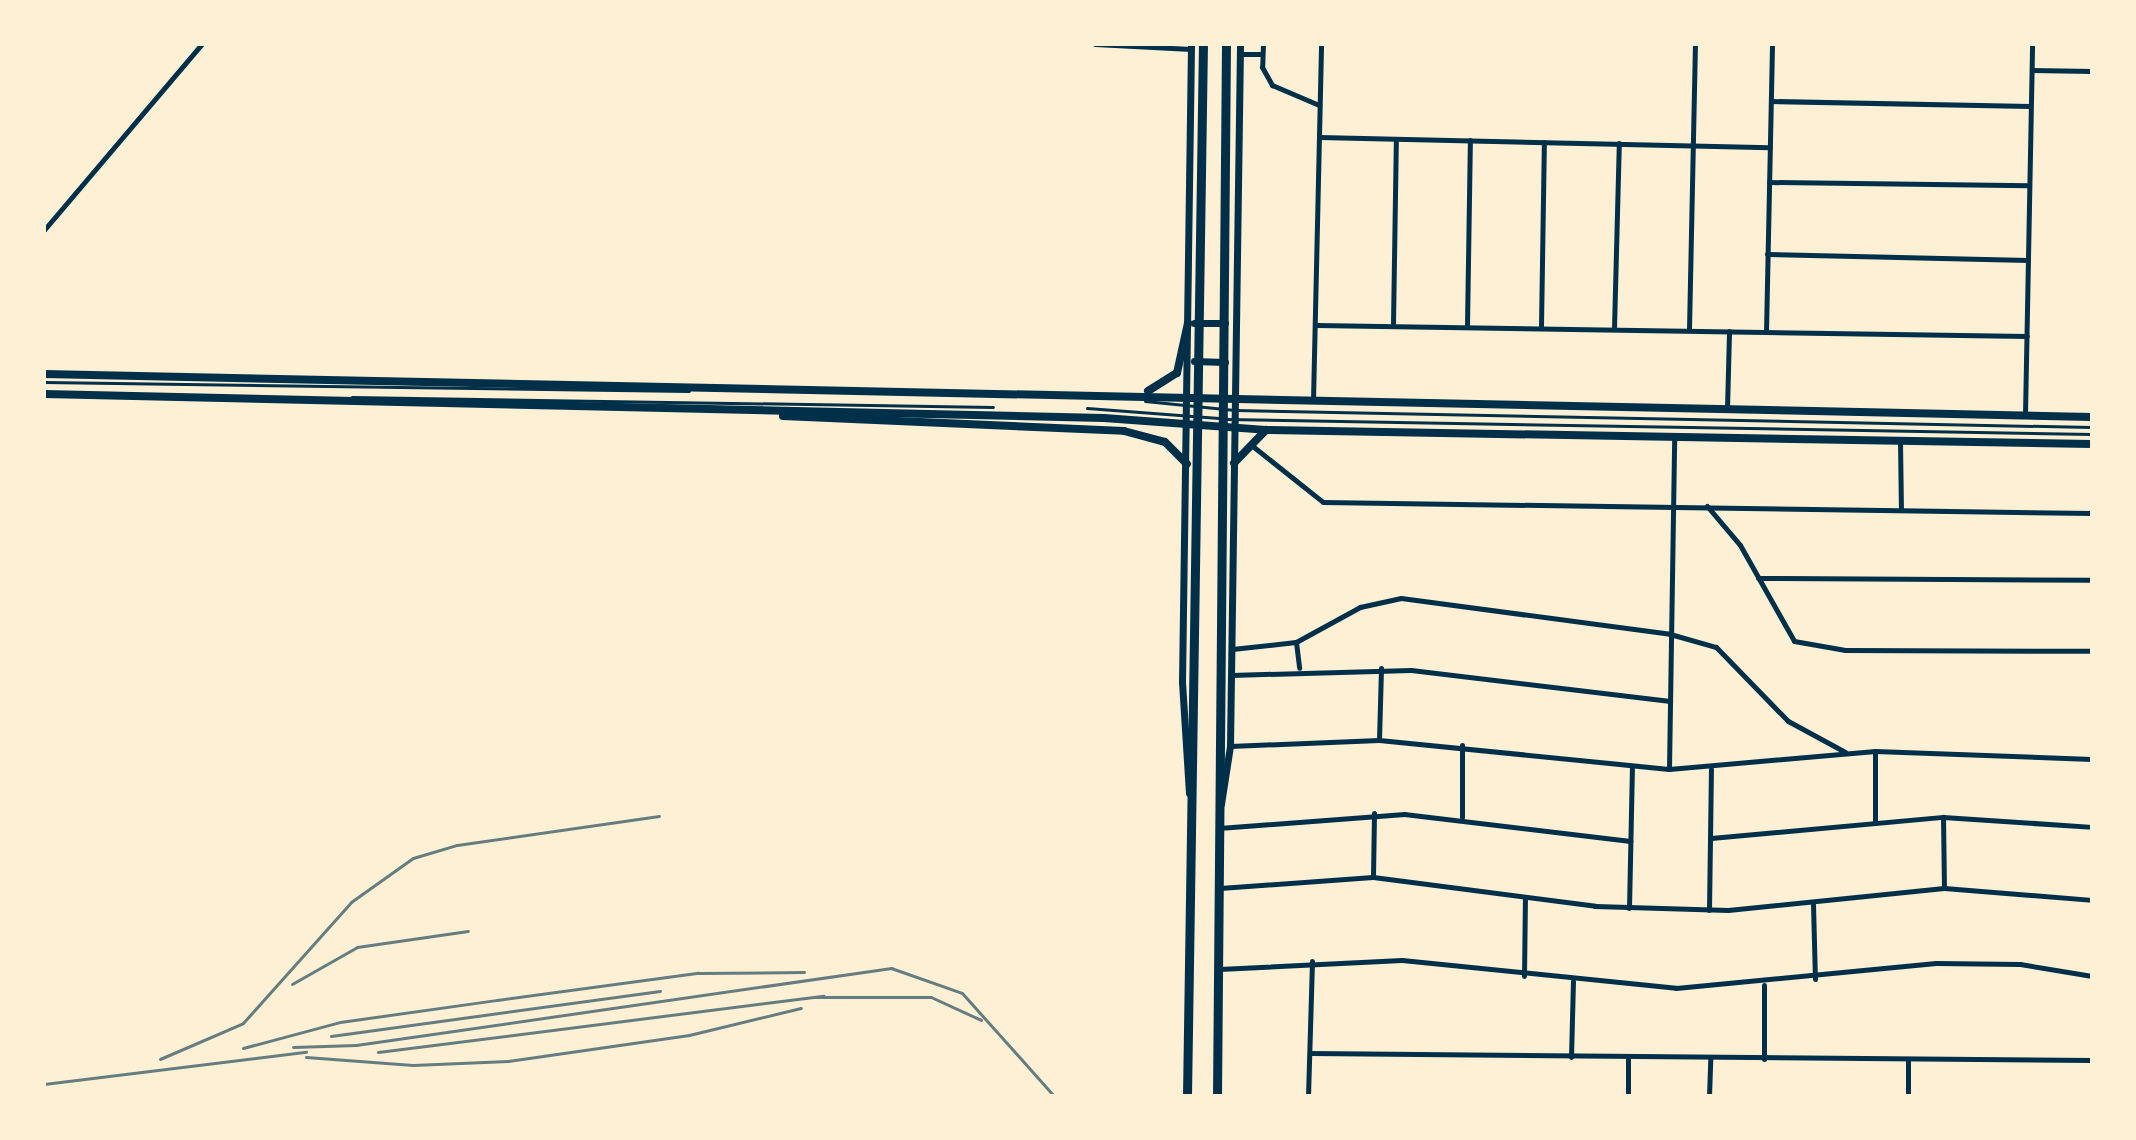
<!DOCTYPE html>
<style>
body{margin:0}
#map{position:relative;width:2136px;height:1140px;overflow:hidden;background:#fdf0d5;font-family:"Titillium Web",sans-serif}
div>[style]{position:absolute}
.service>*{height:3px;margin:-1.5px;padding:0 1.5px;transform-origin:1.5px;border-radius:1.5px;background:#003049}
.minor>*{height:5px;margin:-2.5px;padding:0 2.5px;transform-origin:2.5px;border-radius:2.5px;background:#003049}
.tertiary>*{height:7px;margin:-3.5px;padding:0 3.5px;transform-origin:3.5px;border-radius:3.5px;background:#003049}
.primary>*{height:8px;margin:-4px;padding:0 4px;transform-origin:4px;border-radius:4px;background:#003049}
.trunk>*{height:9px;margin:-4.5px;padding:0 4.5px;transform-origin:4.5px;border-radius:4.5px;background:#003049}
.rail>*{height:3px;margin:-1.5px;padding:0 1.5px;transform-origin:1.5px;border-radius:1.5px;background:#657d81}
span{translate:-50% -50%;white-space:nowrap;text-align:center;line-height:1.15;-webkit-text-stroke:7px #fdf0d5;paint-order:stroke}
.frame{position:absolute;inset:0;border:46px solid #fdf0d5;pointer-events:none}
</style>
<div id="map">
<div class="service">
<i style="left:44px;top:382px;width:645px;rotate:0.8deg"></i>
<i style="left:352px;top:397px;width:641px;rotate:0.89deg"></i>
<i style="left:1145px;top:401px;width:90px;rotate:5.7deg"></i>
<i style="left:1235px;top:410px;width:857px;rotate:1.14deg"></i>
<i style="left:1087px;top:408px;width:132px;rotate:4.3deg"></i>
<i style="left:1226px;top:419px;width:866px;rotate:0.99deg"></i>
</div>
<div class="minor">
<i style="left:1095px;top:44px;width:96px;rotate:3deg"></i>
<i style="left:1263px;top:44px;width:23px;rotate:92deg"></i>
<i style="left:1262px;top:67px;width:21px;rotate:61deg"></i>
<i style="left:1272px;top:85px;width:51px;rotate:23.1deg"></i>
<i style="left:1240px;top:54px;width:21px"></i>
<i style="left:2032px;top:70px;width:60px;rotate:1deg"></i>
<i style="left:1771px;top:101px;width:259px;rotate:1.1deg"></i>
<i style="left:1319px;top:137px;width:451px;rotate:1.3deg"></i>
<i style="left:1769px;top:182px;width:260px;rotate:0.7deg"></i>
<i style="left:44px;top:230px;width:244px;rotate:-49.7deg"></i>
<i style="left:1767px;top:254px;width:261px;rotate:1.3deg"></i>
<i style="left:1393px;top:323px;width:184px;rotate:-89.1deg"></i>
<i style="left:1316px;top:325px;width:711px;rotate:0.89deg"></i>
<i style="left:1467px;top:325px;width:185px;rotate:-89.1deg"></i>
<i style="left:1541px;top:326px;width:184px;rotate:-89.1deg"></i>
<i style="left:1614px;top:328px;width:185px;rotate:-88.5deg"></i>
<i style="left:1689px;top:329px;width:285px;rotate:-88.8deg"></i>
<i style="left:1766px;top:332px;width:288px;rotate:-88.8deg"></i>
<i style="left:1313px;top:400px;width:356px;rotate:-88.7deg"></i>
<i style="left:1727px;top:409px;width:78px;rotate:-88.5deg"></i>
<i style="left:2025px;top:414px;width:370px;rotate:-88.9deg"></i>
<i style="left:1900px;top:441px;width:69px;rotate:89.2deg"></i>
<i style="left:1250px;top:444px;width:93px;rotate:38.5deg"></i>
<i style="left:1323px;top:502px;width:769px;rotate:0.82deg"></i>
<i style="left:1707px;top:506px;width:51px;rotate:49.8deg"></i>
<i style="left:1740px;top:545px;width:110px;rotate:60.6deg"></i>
<i style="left:1794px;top:641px;width:52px;rotate:10deg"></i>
<i style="left:1845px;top:650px;width:247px;rotate:0.2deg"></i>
<i style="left:1758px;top:578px;width:334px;rotate:0.3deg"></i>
<i style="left:1296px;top:642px;width:26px;rotate:83deg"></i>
<i style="left:1232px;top:649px;width:64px;rotate:-6.2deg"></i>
<i style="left:1296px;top:642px;width:73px;rotate:-28.7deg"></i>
<i style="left:1360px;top:607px;width:42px;rotate:-12.4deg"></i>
<i style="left:1401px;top:598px;width:271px;rotate:7.6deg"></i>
<i style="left:1670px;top:634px;width:48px;rotate:15.8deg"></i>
<i style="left:1716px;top:647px;width:103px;rotate:45.8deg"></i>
<i style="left:1788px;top:721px;width:65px;rotate:28.5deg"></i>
<i style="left:1231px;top:675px;width:180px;rotate:-1.6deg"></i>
<i style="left:1411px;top:670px;width:261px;rotate:6.8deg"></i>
<i style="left:1379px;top:740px;width:72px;rotate:-88.4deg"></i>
<i style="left:1230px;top:746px;width:149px;rotate:-2.3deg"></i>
<i style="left:1379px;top:740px;width:291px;rotate:5.7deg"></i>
<i style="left:1669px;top:769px;width:207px;rotate:-5deg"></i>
<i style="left:1875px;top:751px;width:217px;rotate:2.1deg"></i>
<i style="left:1875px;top:751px;width:71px;rotate:90deg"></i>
<i style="left:1669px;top:769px;width:332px;rotate:-89.1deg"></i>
<i style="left:1462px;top:817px;width:72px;rotate:-90deg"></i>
<i style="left:1943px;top:817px;width:71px;rotate:89.2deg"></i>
<i style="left:1219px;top:828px;width:186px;rotate:-4.3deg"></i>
<i style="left:1404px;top:814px;width:228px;rotate:6.8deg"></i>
<i style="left:1711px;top:838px;width:233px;rotate:-5.2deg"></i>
<i style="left:1943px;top:817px;width:149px;rotate:3.8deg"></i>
<i style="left:1373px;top:877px;width:64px;rotate:-89.1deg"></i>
<i style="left:1220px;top:888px;width:153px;rotate:-4.1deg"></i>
<i style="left:1373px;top:877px;width:224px;rotate:7.4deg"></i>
<i style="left:1595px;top:906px;width:133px;rotate:1.7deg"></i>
<i style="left:1728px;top:910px;width:217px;rotate:-5.8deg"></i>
<i style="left:1944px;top:888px;width:148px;rotate:4.6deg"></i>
<i style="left:1813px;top:904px;width:75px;rotate:88.5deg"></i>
<i style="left:1629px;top:908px;width:141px;rotate:-88.8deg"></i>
<i style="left:1709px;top:910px;width:141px;rotate:-89.2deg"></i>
<i style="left:1219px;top:969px;width:183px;rotate:-2.8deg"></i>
<i style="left:1402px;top:960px;width:275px;rotate:5.8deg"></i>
<i style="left:1676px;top:988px;width:261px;rotate:-5.5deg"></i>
<i style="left:1936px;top:963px;width:84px;rotate:0.7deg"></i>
<i style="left:2020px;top:964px;width:73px;rotate:9.5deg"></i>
<i style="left:1524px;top:976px;width:79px;rotate:-89.3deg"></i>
<i style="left:1310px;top:1053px;width:782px;rotate:0.51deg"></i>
<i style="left:1571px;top:1057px;width:76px;rotate:-88.5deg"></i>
<i style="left:1628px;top:1059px;width:37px;rotate:90deg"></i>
<i style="left:1764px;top:1059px;width:74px;rotate:-90deg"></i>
<i style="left:1308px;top:1096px;width:135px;rotate:-88.3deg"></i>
<i style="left:1709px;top:1096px;width:38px;rotate:-88deg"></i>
<i style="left:1908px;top:1096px;width:37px;rotate:-90deg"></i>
</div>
<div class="tertiary">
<i style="left:1194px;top:323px;width:31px"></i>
<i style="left:1194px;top:361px;width:31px;rotate:2deg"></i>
<i style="left:1189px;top:793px;width:111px;rotate:-93.6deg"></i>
<i style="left:1182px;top:682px;width:638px;rotate:-89.19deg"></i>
<i style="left:1221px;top:804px;width:59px;rotate:-81.2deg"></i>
<i style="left:1230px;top:746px;width:702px;rotate:-89.18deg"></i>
</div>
<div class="primary">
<i style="left:44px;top:374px;width:2048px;rotate:1.2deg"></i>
<i style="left:1148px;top:391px;width:34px;rotate:-32deg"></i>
<i style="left:1177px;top:373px;width:51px;rotate:-77.6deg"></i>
<i style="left:44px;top:394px;width:1060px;rotate:1.3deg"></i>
<i style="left:1104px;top:418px;width:162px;rotate:4.2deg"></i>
<i style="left:1266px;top:430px;width:826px;rotate:0.97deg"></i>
<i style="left:783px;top:416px;width:341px;rotate:2.5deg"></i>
<i style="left:1124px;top:431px;width:42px;rotate:15deg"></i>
<i style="left:1165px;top:442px;width:31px;rotate:45deg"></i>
<i style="left:1234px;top:463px;width:46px;rotate:-45.9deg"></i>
</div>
<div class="trunk">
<i style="left:1187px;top:1096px;width:1052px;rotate:-89.13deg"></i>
<i style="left:1217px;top:1096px;width:1052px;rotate:-89.51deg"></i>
</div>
<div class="rail">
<i style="left:292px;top:984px;width:75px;rotate:-29.6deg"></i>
<i style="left:357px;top:947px;width:112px;rotate:-8.2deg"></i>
<i style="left:814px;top:997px;width:117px"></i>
<i style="left:931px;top:997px;width:55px;rotate:24.7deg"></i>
<i style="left:331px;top:1036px;width:332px;rotate:-7.8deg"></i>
<i style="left:293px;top:1047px;width:63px;rotate:-1.8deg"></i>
<i style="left:356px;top:1045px;width:541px;rotate:-8.19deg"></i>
<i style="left:891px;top:968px;width:75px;rotate:19.4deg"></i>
<i style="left:962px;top:993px;width:138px;rotate:48.2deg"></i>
<i style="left:243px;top:1048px;width:100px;rotate:-15deg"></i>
<i style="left:340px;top:1022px;width:159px;rotate:-8deg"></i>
<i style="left:497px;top:1000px;width:203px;rotate:-7.7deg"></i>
<i style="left:698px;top:973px;width:106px;rotate:-0.5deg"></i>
<i style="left:378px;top:1052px;width:449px;rotate:-7.2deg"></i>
<i style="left:306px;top:1057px;width:107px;rotate:4.3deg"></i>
<i style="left:413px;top:1065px;width:95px;rotate:-2.4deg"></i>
<i style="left:508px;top:1061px;width:183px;rotate:-8.2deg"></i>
<i style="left:689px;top:1035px;width:115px;rotate:-13.6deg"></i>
<i style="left:160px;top:1059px;width:90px;rotate:-23.4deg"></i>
<i style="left:243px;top:1023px;width:162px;rotate:-48.2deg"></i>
<i style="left:351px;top:902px;width:76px;rotate:-35.4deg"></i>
<i style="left:413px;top:858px;width:46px;rotate:-16.5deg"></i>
<i style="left:457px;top:845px;width:204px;rotate:-8.2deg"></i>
<i style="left:44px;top:1084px;width:264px;rotate:-7deg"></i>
</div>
<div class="frame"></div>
</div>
